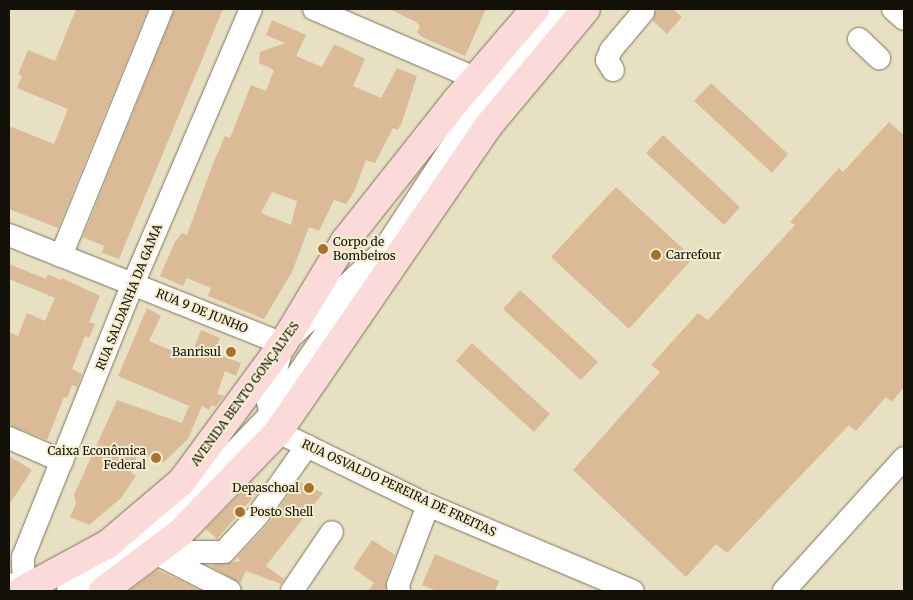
<!DOCTYPE html>
<meta charset="utf-8">
<style>
body{margin:0}
#map{position:relative;width:913px;height:600px;overflow:hidden;background:#e8e0c3;font-family:Merriweather,serif}
div>[style]{position:absolute}
.building>*{inset:0;background:#dbbb97}
.roads{filter:drop-shadow(0 0 1px #7b735a) drop-shadow(0 0 1px #7b735a)}
.minor>*{height:22px;margin:-11px;padding:0 11px;transform-origin:11px;border-radius:11px;background:#fff}
.major>*{height:28px;margin:-14px;padding:0 14px;transform-origin:14px;border-radius:14px;background:#fbdada}
.dots>*{width:14px;height:14px;translate:-50% -50%;box-sizing:border-box;border:2px solid #f5edd0;border-radius:50%}
span{translate:-50% -50%;white-space:nowrap;text-align:center;line-height:1.15;-webkit-text-stroke:4px #f5edd0;paint-order:stroke}
.poi-label{font-size:12px;color:#131007}
.left{translate:0 -50%;text-align:left}
.right{translate:-100% -50%;text-align:right}
.street-label{font-size:12px;color:#131007}
.frame{position:absolute;inset:0;border:10px solid #131007;pointer-events:none}
</style>
<div id="map">
<div class="building">
<i style="clip-path:polygon(76px 9px,148px 9px,58px 228px,9px 209px,9px 126px,54px 144px,68px 109px,17px 88px,22px 76px,18px 74px,28px 50px,55px 61px)"></i>
<i style="clip-path:polygon(175px 9px,223px 9px,119px 259px,102px 253px,104px 246px,83px 237px)"></i>
<i style="clip-path:polygon(389px 9px,486px 9px,465px 56px,422px 37px,417px 32px,420px 26px,416px 22px)"></i>
<i style="clip-path:polygon(656px 9px,673px 9px,682px 17px,667px 34px,653px 21px)"></i>
<i style="clip-path:polygon(evenodd,272px 20px,306px 35px,296px 56px,322px 67px,334px 44px,365px 59px,353px 86px,381px 98px,397px 68px,417px 76px,401px 125px,397px 130px,393px 128px,375px 163px,366px 160px,354px 192px,346px 204px,334px 200px,319px 231px,309px 227px,292px 272px,264px 319px,208px 296px,211px 288px,187px 278px,183px 286px,160px 276px,175px 242px,182px 233px,187px 235px,212px 166px,225px 136px,230px 138px,251px 85px,266px 91px,274px 70px,259px 63px,260px 52px,285px 43px,266px 35px,272px 20px,272px 192px,297px 201px,291px 225px,261px 213px,272px 192px)"></i>
<i style="clip-path:polygon(711px 83px,788px 154px,772px 173px,694px 101px)"></i>
<i style="clip-path:polygon(889px 122px,904px 135px,904px 387px,892px 402px,886px 397px,856px 431px,849px 425px,727px 553px,716px 544px,686px 577px,573px 470px,660px 372px,651px 365px,698px 313px,708px 320px,795px 225px,790px 222px,839px 168px,843px 172px)"></i>
<i style="clip-path:polygon(663px 135px,740px 207px,724px 225px,646px 153px)"></i>
<i style="clip-path:polygon(616px 187px,693px 258px,629px 329px,551px 257px)"></i>
<i style="clip-path:polygon(9px 264px,46px 279px,48px 274px,61px 280px,62px 278px,100px 296px,89px 322px,95px 324px,89px 338px,85px 336px,72px 369px,82px 374px,77px 387px,72px 385px,67px 398px,64px 397px,47px 440px,9px 425px,9px 332px,18px 336px,27px 313px,45px 321px,55px 298px,9px 279px)"></i>
<i style="clip-path:polygon(520px 290px,598px 362px,581px 380px,503px 309px)"></i>
<i style="clip-path:polygon(147px 308px,161px 316px,149px 341px,190px 358px,201px 330px,220px 338px,214px 353px,241px 363px,236px 376px,225px 371px,217px 394px,224px 396px,215px 407px,212px 405px,209px 410px,202px 406px,188px 439px,163px 463px,138px 453px,131px 472px,136px 476px,121px 498px,89px 525px,70px 517px,76px 503px,74px 495px,117px 400px,182px 423px,189px 406px,118px 376px)"></i>
<i style="clip-path:polygon(472px 343px,550px 414px,534px 432px,456px 361px)"></i>
<i style="clip-path:polygon(9px 456px,32px 470px,9px 505px)"></i>
<i style="clip-path:polygon(252px 481px,260px 489px,217px 539px,206px 529px)"></i>
<i style="clip-path:polygon(298px 481px,323px 493px,266px 566px,284px 579px,281px 584px,246px 571px,240px 583px,208px 565px,241px 561px,237px 557px,269px 523px)"></i>
<i style="clip-path:polygon(372px 540px,395px 555px,386px 580px,386px 591px,368px 591px,374px 583px,353px 568px)"></i>
<i style="clip-path:polygon(435px 554px,499px 581px,495px 591px,437px 591px,422px 585px)"></i>
<i style="clip-path:polygon(157px 570px,182px 581px,201px 591px,129px 591px)"></i>
</div>
<div class="roads">
<div class="minor">
<i style="left:314px;top:9px;width:175px;rotate:23.2deg"></i>
<i style="left:893px;top:9px;width:15px;rotate:42deg"></i>
<i style="left:859px;top:39px;width:28px;rotate:44deg"></i>
<i style="left:613px;top:70px;width:12px;rotate:-121deg"></i>
<i style="left:607px;top:60px;width:11px;rotate:-68deg"></i>
<i style="left:611px;top:50px;width:50px;rotate:-49.9deg"></i>
<i style="left:9px;top:235px;width:295px;rotate:21.7deg"></i>
<i style="left:380px;top:254px;width:132px;rotate:137.1deg"></i>
<i style="left:283px;top:344px;width:59px;rotate:104.7deg"></i>
<i style="left:268px;top:401px;width:22px;rotate:80deg"></i>
<i style="left:272px;top:423px;width:11px;rotate:56deg"></i>
<i style="left:278px;top:432px;width:167px;rotate:26deg"></i>
<i style="left:428px;top:505px;width:222px;rotate:22.8deg"></i>
<i style="left:61px;top:256px;width:267px;rotate:-67.8deg"></i>
<i style="left:373px;top:266px;width:182px;rotate:-56.7deg"></i>
<i style="left:473px;top:114px;width:138px;rotate:-49.7deg"></i>
<i style="left:9px;top:438px;width:58px;rotate:23.5deg"></i>
<i style="left:166px;top:544px;width:23px;rotate:20deg"></i>
<i style="left:188px;top:552px;width:36px"></i>
<i style="left:224px;top:552px;width:50px;rotate:-47.4deg"></i>
<i style="left:258px;top:515px;width:85px;rotate:-54.6deg"></i>
<i style="left:153px;top:552px;width:86px;rotate:26.9deg"></i>
<i style="left:9px;top:584px;width:16px;rotate:22deg"></i>
<i style="left:24px;top:590px;width:33px;rotate:-92deg"></i>
<i style="left:23px;top:557px;width:294px;rotate:-68.1deg"></i>
<i style="left:133px;top:284px;width:299px;rotate:-66.8deg"></i>
<i style="left:68px;top:591px;width:36px;rotate:-30deg"></i>
<i style="left:99px;top:573px;width:105px;rotate:-38.8deg"></i>
<i style="left:181px;top:507px;width:127px;rotate:-46deg"></i>
<i style="left:269px;top:416px;width:155px;rotate:-55.5deg"></i>
<i style="left:292px;top:591px;width:71px;rotate:-55.9deg"></i>
<i style="left:399px;top:591px;width:6px;rotate:-99deg"></i>
<i style="left:398px;top:585px;width:85px;rotate:-69.4deg"></i>
<i style="left:784px;top:591px;width:179px;rotate:-47.9deg"></i>
</div>
<div class="major">
<i style="left:21px;top:591px;width:99px;rotate:-28.4deg"></i>
<i style="left:108px;top:544px;width:97px;rotate:-40.4deg"></i>
<i style="left:182px;top:481px;width:170px;rotate:-53.6deg"></i>
<i style="left:283px;top:344px;width:120px;rotate:-59deg"></i>
<i style="left:345px;top:241px;width:179px;rotate:-51.6deg"></i>
<i style="left:456px;top:101px;width:121px;rotate:-49.3deg"></i>
<i style="left:103px;top:591px;width:96px;rotate:-37deg"></i>
<i style="left:180px;top:533px;width:141px;rotate:-45.9deg"></i>
<i style="left:278px;top:432px;width:373px;rotate:-55.5deg"></i>
<i style="left:489px;top:125px;width:151px;rotate:-50.1deg"></i>
</div>
</div>
<div class="dots">
<i style="left:323px;top:249px;background:#a7732c"></i>
<i style="left:656px;top:255px;background:#a7732c"></i>
<i style="left:231px;top:352px;background:#a7732c"></i>
<i style="left:156px;top:458px;background:#a7732c"></i>
<i style="left:309px;top:488px;background:#a7732c"></i>
<i style="left:240px;top:512px;background:#a7732c"></i>
</div>
<div class="poi-label">
<span class="left" style="left:333px;top:249px">Corpo de<br>Bombeiros</span>
<span class="left" style="left:666px;top:255px">Carrefour</span>
<span class="right" style="left:221px;top:352px">Banrisul</span>
<span class="right" style="left:146px;top:458px">Caixa Econômica<br>Federal</span>
<span class="right" style="left:299px;top:488px">Depaschoal</span>
<span class="left" style="left:250px;top:512px">Posto Shell</span>
</div>
<div class="street-label">
<span style="left:129px;top:297px;rotate:-68deg">RUA SALDANHA DA GAMA</span>
<span style="left:202px;top:311px;rotate:22deg">RUA 9 DE JUNHO</span>
<span style="left:245px;top:394px;rotate:-54deg">AVENIDA BENTO GONÇALVES</span>
<span style="left:399px;top:488px;rotate:25deg">RUA OSVALDO PEREIRA DE FREITAS</span>
</div>
<div class="frame"></div>
</div>
